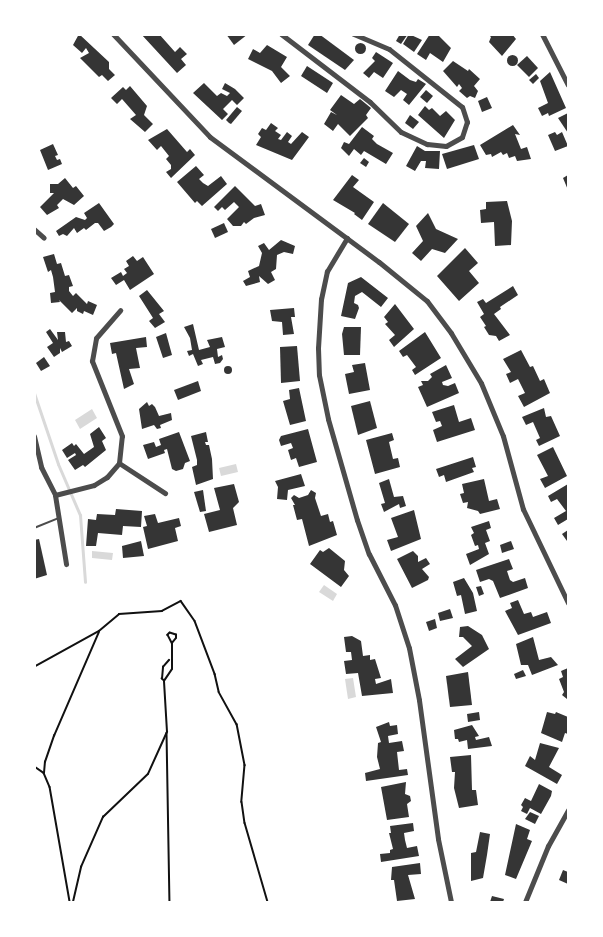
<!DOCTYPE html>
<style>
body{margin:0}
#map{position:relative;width:603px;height:937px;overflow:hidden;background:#fff;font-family:Montserrat,sans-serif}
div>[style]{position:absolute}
.water>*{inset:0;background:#d9d9d9}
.stream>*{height:3px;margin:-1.5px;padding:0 1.5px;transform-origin:1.5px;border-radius:1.5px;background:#d9d9d9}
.building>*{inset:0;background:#353535}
.round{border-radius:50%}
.path>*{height:1.5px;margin:-0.75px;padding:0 0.75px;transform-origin:0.75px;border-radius:0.75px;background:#111}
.service>*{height:2px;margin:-1px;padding:0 1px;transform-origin:1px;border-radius:1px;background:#4c4c4c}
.minor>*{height:5px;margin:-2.5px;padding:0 2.5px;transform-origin:2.5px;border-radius:2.5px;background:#4c4c4c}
span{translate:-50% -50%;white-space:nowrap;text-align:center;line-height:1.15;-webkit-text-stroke:6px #fff;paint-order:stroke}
.frame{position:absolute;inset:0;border:36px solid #fff;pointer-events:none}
</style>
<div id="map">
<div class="water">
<i style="clip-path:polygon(92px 409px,97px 418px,80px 429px,75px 420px)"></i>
<i style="clip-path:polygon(236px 464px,238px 472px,221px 476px,219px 468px)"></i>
<i style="clip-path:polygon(92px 551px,113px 553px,112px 560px,92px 558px)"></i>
<i style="clip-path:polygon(324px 585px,337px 594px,333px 601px,319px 592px)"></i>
<i style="clip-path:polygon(353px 678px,356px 697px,348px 699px,345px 679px)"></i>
</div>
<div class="stream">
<i style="left:34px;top:393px;width:75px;rotate:71.3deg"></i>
<i style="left:58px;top:464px;width:56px;rotate:66.7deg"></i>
<i style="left:80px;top:515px;width:67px;rotate:85.7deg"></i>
</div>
<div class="building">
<i style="clip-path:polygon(79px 34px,109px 62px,109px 69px,115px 75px,108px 81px,102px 75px,99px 77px,80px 58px,89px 53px,86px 48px,82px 53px,73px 45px)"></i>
<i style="clip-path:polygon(141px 34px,159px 34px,175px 52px,180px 47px,187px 54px,181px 59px,186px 65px,177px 73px)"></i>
<i style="clip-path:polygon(226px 34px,248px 34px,234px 45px)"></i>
<i style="clip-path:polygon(315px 34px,319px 34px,354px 60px,345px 70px,308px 45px)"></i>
<i style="clip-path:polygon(400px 34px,408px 34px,401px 44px,396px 41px)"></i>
<i style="clip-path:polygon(409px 34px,422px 40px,414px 52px,403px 44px)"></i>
<i style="clip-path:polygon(430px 34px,437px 34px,451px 48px,443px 62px,430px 53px,426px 60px,417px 54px)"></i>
<i style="clip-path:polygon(488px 34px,512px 34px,516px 39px,502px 56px,489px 42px,491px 37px)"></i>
<i class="round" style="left:354.5px;top:42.5px;width:11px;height:11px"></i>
<i style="clip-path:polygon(267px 45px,287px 57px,281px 67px,290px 76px,281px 83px,272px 71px,248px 59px,253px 49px,260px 53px)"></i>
<i style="clip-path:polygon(376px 52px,393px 63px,383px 78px,374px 72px,369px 78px,363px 73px,375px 61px,372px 58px)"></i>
<i class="round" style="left:506.5px;top:54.5px;width:11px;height:11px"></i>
<i style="clip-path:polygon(527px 56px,538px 68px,529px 77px,517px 65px)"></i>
<i style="clip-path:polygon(453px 61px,468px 71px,469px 69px,480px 79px,474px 86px,478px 91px,475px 98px,470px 96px,467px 98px,459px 91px,462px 88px,459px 84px,457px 87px,443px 71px)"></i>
<i style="clip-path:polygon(307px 66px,333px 83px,327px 93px,301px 76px)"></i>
<i style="clip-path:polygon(398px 71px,410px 80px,416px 82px,418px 79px,426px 84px,409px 105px,403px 100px,407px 94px,401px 90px,394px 97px,385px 91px)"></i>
<i style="clip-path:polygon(550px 72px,566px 108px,549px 116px,548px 113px,542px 116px,538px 108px,548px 103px,540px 81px)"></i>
<i style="clip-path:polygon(536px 74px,539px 78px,533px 84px,529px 80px)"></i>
<i style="clip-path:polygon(204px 83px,217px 96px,221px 93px,227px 96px,230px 93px,222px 89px,225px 83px,235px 89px,244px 98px,237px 105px,232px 100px,223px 109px,228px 114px,222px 120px,193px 93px)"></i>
<i style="clip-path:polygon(130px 86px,147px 106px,144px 115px,153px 124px,145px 132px,130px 119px,136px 115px,122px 99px,117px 104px,111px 98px,123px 87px,126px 90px)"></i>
<i style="clip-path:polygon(426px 90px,433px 96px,427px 103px,420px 97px)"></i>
<i style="clip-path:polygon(341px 95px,354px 104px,360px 99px,371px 108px,366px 115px,368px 118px,350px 136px,338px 124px,333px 131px,324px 124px,331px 112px,337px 115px,330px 110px)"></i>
<i style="clip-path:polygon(487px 97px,492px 108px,482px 112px,478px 101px)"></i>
<i style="clip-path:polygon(425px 106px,429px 110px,432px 108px,440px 116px,446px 111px,455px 120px,444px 138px,418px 115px)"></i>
<i style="clip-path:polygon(237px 107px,242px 111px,231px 124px,229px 123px,226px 120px)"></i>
<i style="clip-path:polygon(568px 113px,568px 133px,558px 118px)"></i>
<i style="clip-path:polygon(410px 115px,419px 122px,413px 129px,405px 123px)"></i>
<i style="clip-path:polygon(271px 123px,278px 128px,275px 131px,281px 135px,278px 139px,281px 140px,287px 132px,292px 136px,288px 142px,291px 144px,302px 132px,309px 137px,292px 160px,256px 145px,261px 137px,258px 134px,262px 128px,266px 130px)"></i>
<i style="clip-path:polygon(513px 125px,520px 135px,515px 134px,521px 149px,527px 147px,531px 159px,517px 161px,515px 156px,509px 158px,507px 153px,503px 155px,501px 152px,492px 157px,491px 154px,486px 155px,480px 145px)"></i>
<i style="clip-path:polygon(362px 127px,374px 136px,372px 139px,377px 144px,393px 153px,386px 164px,364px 151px,361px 155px,354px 149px,349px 156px,341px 148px,344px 142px,349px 144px)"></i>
<i style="clip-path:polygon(167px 129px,187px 152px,190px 149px,195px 155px,171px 178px,166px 172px,171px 169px,171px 165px,166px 159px,169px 156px,161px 146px,157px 150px,148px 140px)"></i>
<i style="clip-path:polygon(555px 132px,557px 135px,562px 132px,568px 146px,555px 151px,548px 135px)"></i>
<i style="clip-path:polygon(53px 144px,58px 155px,55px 156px,57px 160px,60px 159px,62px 164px,48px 170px,40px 150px)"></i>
<i style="clip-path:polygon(474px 145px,479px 159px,447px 169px,442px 154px)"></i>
<i style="clip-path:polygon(417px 146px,425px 151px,440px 151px,439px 169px,425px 168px,426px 161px,421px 161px,415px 171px,406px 166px)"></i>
<i style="clip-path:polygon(364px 158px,369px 162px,366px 167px,360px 163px)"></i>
<i style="clip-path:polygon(196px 166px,204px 175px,199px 179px,203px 183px,208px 186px,221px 176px,227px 184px,202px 206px,197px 201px,195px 203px,177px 182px)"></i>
<i style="clip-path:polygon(352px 175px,359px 180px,353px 187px,374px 202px,362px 220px,354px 214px,355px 213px,333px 200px)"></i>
<i style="clip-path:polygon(568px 175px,568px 190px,563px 178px)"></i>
<i style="clip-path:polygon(65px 178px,73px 188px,76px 186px,84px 196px,74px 205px,63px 199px,57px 205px,59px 208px,47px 215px,40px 207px,54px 193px,50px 193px,50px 184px,58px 184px)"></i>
<i style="clip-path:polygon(235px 186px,255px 206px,261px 204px,265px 215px,254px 218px,246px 224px,244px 222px,241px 226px,233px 226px,227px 219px,239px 207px,234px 202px,225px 210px,222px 207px,218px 211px,214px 207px)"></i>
<i style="clip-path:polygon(507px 201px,512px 221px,511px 245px,495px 246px,494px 222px,481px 223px,480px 210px,486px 209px,486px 202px)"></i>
<i style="clip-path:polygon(99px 203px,114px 224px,111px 227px,104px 231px,98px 223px,95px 223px,86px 230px,84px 228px,77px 233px,74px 228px,67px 236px,63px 234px,59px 236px,56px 231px,76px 217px,85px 220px,87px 218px,84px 213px)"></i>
<i style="clip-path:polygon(383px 203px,409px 224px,395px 242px,368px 224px)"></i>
<i style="clip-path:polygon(428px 213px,436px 229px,458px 239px,445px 253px,432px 249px,421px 261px,412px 253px,423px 241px,416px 226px)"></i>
<i style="clip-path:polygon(224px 223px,228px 232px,215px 238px,211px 229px)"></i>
<i style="clip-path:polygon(281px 240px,295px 246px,293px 254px,284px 252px,277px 255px,276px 269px,271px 272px,275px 280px,268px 284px,259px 276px,260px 282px,246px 286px,243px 281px,250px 277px,248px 271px,259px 266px,262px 253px,258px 246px,264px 243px,269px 250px)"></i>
<i style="clip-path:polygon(465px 248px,478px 263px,469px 271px,479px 283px,459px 301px,437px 276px)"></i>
<i style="clip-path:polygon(54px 254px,57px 264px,61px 263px,65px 276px,69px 275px,73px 286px,69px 287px,69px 291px,73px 296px,76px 293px,87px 304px,88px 301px,97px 305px,93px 315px,84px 311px,83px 314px,77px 311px,77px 308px,72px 313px,59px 300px,60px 302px,51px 303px,50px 293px,55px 292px,53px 277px,51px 270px,48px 272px,43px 257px)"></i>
<i style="clip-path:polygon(133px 256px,137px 261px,143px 257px,154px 274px,130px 290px,124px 280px,116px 285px,111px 278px,121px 272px,123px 276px,127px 273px,124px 269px,129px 266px,126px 261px)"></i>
<i style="clip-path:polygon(361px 277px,388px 298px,381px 307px,362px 292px,355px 296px,354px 303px,358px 305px,359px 308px,355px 319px,341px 316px,348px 283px)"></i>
<i style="clip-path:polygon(513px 286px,518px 295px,500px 307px,501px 309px,494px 314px,510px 335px,499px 341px,496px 336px,489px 335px,484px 327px,486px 326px,480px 317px,484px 314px,477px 302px,483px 299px,486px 303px)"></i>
<i style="clip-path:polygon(147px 290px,164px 311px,159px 314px,165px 322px,155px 328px,149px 321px,153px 318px,139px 296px)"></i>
<i style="clip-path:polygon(395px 304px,414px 329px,394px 347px,389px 340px,395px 335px,385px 324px,388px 322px,384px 317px)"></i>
<i style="clip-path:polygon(294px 308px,295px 317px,291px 317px,294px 334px,283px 335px,282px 322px,272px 321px,270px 310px)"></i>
<i style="clip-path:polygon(193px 324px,199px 350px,210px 347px,207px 340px,222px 337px,225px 347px,217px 349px,218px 357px,222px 355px,223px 359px,220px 363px,215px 364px,213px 357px,201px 360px,203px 364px,198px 366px,193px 354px,189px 356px,187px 351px,192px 350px,190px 338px,184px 327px)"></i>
<i style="clip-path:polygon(344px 327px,361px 327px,360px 355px,344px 355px,342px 334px)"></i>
<i style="clip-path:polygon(50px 329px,58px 340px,57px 332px,65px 332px,66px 342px,69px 341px,72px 346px,62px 352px,60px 348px,60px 353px,54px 357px,47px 347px,53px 343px,46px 332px)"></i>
<i style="clip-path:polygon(425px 332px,441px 358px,415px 375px,412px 370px,416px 367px,407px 355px,403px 357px,399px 351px)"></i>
<i style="clip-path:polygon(166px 333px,172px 355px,163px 358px,156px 337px)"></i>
<i style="clip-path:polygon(146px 337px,147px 347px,136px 348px,140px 368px,129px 369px,134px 384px,124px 389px,116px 353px,112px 354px,110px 343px)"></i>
<i style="clip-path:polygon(297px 346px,300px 381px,281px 383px,280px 347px)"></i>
<i style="clip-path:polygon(521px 350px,530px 367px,533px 366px,540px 381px,544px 379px,550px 393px,524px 407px,518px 396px,525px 393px,518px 379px,510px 383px,506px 374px,511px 372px,503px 359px)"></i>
<i style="clip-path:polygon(44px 357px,50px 366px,41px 371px,36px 363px)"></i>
<i style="clip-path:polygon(365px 363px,370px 390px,349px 394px,345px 374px,354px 372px,352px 365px)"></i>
<i style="clip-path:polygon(446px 365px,452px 378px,442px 382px,443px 385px,448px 386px,455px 383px,459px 393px,427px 407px,418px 387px,423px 385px,421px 381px,428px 381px,432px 377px,430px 374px)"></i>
<i class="round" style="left:224px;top:366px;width:8px;height:8px"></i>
<i style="clip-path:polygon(198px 381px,201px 391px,178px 400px,174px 390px)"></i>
<i style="clip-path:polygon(299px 388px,306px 421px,290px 425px,283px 401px,290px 399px,289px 390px)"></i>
<i style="clip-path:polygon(370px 401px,377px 428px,358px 435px,351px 406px)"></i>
<i style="clip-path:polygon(147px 402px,149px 406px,152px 404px,155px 407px,159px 416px,171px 413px,172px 420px,160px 425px,161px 428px,157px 429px,154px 425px,142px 429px,139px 409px)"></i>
<i style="clip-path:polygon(454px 405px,459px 422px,471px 418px,475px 430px,437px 442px,433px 430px,442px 426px,440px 421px,436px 422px,432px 412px)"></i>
<i style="clip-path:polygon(544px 408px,546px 417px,551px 416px,560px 436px,539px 446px,536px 440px,540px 438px,533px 422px,526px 425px,522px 417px)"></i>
<i style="clip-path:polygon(99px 427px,106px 438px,102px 441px,106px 450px,85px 467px,83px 465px,75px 470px,68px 460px,76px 455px,75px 453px,67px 458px,62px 450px,72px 443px,74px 446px,76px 444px,84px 454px,94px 447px,90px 434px)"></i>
<i style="clip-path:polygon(308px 429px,317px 462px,299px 467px,296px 458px,291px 460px,288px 450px,293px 448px,291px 443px,281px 446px,279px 440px,281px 436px)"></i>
<i style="clip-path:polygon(179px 432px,190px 461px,185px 463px,183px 469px,176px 471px,172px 469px,167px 449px,164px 450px,165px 453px,148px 459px,143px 445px,154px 442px,156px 447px,161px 445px,159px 439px)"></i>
<i style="clip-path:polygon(206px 432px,208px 442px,205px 442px,206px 445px,209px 445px,212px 459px,213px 479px,196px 485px,192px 467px,197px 465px,197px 460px,191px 436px)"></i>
<i style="clip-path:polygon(392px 433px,394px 440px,389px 442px,393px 459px,398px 458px,400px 467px,375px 474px,366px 440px)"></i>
<i style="clip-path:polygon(553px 447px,567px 476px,545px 488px,540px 479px,548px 476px,537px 455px)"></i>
<i style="clip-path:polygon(473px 457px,476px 467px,472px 468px,474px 472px,446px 482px,444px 475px,439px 477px,436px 469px)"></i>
<i style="clip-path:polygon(301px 474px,305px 486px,288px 490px,287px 500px,277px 499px,278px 487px,275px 481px)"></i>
<i style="clip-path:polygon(389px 479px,394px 497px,403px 496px,406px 506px,400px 508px,399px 504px,384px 512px,381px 504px,385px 503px,379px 483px)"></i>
<i style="clip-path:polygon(484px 479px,489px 501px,497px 499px,500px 509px,480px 514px,478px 511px,467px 508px,468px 502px,463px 503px,460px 494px,464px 493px,462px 484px)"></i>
<i style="clip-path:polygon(234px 484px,239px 502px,233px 508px,237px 525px,209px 532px,204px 514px,220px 510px,214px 488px)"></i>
<i style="clip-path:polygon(568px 484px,568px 519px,558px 525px,554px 518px,566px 511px,557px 499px,551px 502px,548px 496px)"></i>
<i style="clip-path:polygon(203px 490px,206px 511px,200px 512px,194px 492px)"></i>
<i style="clip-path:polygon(311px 490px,316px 493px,315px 498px,321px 516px,328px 514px,330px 522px,333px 521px,337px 535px,309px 546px,302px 519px,297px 520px,293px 505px,295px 505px,291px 498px,294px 495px,299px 498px,308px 495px)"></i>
<i style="clip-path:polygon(116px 509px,142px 511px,141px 527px,123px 526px,122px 535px,98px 533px,96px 546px,86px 546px,88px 519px,96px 520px,97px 514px,115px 515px)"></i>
<i style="clip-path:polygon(414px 510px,421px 539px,391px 551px,387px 540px,398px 537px,391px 518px)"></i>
<i style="clip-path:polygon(155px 514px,158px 523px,179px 518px,181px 526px,175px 528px,178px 541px,148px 549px,143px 527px,147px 526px,144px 516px)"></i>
<i style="clip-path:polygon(489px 521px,491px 528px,486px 530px,490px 541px,485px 543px,489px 554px,470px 565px,466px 554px,479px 549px,478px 545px,475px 546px,471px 535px,474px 533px,471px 527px)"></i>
<i style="clip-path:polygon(568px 530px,568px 539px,567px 541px,562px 534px)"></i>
<i style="clip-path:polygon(39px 539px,47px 575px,34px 579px,34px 540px)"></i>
<i style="clip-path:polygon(141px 541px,144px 556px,123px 558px,122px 546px)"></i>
<i style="clip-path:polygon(511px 541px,514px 549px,502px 553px,500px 545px)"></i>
<i style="clip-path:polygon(329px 548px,345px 561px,344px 570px,349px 576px,341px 587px,310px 564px,320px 550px,323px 552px)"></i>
<i style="clip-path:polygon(413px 551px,418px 556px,418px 562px,426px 558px,430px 564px,422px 569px,429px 577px,428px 580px,412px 588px,397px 559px)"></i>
<i style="clip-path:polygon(509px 559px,513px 569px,507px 571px,510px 580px,513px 582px,525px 578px,528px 588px,500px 598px,493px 581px,489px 579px,480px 582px,476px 570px)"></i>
<i style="clip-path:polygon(464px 578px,473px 593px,477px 611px,465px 614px,461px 595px,457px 596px,453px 582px)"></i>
<i style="clip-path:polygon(481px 586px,484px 594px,479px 596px,476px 587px)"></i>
<i style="clip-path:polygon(518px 600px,524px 614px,531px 612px,533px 617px,547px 612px,551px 623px,518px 635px,505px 611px,512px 608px,510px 603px)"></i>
<i style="clip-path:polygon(450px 609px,453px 618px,440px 621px,438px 613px)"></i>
<i style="clip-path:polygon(435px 619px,437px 628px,429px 631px,426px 622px)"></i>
<i style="clip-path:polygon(468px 626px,482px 635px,489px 649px,463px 667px,455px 659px,472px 646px,463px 637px,459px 637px,460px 627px)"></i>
<i style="clip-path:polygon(352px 636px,361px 641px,363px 656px,370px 655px,370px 660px,375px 659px,381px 678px,375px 679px,376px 684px,391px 679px,393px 693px,362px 696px,358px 673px,346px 674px,344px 661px,352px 660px,351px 652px,346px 652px,344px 637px)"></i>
<i style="clip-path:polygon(533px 637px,539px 660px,551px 657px,558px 665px,532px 675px,528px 665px,521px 665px,516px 644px)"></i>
<i style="clip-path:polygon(568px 668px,568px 698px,567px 699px,562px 695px,564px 692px,559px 679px,563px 677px,561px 671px)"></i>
<i style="clip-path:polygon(523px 670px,526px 676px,516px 679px,514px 674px)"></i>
<i style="clip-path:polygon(468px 672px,472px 705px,450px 707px,446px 676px)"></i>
<i style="clip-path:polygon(479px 712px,480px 720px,468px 722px,467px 714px)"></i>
<i style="clip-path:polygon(547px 712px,555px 714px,556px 712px,568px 717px,568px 734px,565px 733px,562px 742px,541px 733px)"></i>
<i style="clip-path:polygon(389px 722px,390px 726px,397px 725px,398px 734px,388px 736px,389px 743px,402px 741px,404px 751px,397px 752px,399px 770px,407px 769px,408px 775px,366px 781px,365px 773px,380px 769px,377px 757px,378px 743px,381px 742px,376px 727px)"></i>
<i style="clip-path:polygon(472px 725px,479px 736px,475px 737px,476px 740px,489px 737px,492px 746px,468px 749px,467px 740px,459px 742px,458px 739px,455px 739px,454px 730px)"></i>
<i style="clip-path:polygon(540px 743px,559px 748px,549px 767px,562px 775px,557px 784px,525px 766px,530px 756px,535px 760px)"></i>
<i style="clip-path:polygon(471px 755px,472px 790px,476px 790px,478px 805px,459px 808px,454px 788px,455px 772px,452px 772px,450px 757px)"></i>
<i style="clip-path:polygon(406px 782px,405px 794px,410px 796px,411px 801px,407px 804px,409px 817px,387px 820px,381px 787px)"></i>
<i style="clip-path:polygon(539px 784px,552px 791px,551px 796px,541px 814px,530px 808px,527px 814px,521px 811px,523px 807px,521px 805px,525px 798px,531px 801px)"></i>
<i style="clip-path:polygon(530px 812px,539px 816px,535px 824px,525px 819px)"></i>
<i style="clip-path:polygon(413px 823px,414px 831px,404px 833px,405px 840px,407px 848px,417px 846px,419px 856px,381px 862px,380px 854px,390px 853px,390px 850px,393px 849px,389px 833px,391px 833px,390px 826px)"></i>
<i style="clip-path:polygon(516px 824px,530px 830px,527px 839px,532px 841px,516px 879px,505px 875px)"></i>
<i style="clip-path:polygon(480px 832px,490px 834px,487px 855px,483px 878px,471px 881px,471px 853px,476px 852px)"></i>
<i style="clip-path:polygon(420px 863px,421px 874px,408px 875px,415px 899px,397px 901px,394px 880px,391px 880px,392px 867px)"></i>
<i style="clip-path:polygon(563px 870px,568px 872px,568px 884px,559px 880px)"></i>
<i style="clip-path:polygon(492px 896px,504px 899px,503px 902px,490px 902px)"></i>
</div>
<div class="path">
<i style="left:34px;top:667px;width:74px;rotate:-29deg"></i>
<i style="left:99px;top:631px;width:26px;rotate:-40deg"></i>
<i style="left:119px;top:614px;width:43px;rotate:-4deg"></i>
<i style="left:162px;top:611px;width:21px;rotate:-28deg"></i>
<i style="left:181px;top:601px;width:24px;rotate:55deg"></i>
<i style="left:195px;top:621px;width:57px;rotate:69.3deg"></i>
<i style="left:215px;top:674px;width:18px;rotate:77deg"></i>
<i style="left:219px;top:692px;width:37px;rotate:61deg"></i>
<i style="left:237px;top:724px;width:42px;rotate:79deg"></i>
<i style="left:245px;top:765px;width:37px;rotate:95deg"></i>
<i style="left:242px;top:802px;width:21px;rotate:82deg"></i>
<i style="left:245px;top:823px;width:82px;rotate:73.8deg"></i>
<i style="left:164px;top:681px;width:3px;rotate:-135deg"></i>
<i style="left:162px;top:679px;width:12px;rotate:-85deg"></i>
<i style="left:163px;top:667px;width:9px;rotate:-49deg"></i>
<i style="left:167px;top:733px;width:169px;rotate:89deg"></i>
<i style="left:34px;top:766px;width:12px;rotate:35deg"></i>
<i style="left:44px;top:773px;width:15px;rotate:67deg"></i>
<i style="left:50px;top:787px;width:117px;rotate:80.1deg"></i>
<i style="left:44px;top:773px;width:11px;rotate:-85deg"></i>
<i style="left:45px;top:762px;width:28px;rotate:-71deg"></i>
<i style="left:54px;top:736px;width:113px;rotate:-66.6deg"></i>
<i style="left:73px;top:902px;width:36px;rotate:-77deg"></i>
<i style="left:81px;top:867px;width:55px;rotate:-66.3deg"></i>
<i style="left:103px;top:817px;width:62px;rotate:-43.7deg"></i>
<i style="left:148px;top:774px;width:46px;rotate:-65.7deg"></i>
<i style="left:167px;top:732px;width:51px;rotate:-93.4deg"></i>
<i style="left:164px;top:681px;width:14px;rotate:-56deg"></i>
<i style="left:172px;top:669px;width:26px;rotate:-90deg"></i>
<i style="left:172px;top:643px;width:6px;rotate:-51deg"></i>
<i style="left:176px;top:638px;width:3px;rotate:-90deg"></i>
<i style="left:176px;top:635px;width:6px;rotate:-162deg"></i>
<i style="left:170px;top:633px;width:3px;rotate:135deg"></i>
<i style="left:168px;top:635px;width:9px;rotate:63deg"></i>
</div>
<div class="service">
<i style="left:34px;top:528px;width:27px;rotate:-22deg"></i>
</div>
<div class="minor">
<i style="left:113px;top:34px;width:141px;rotate:46.7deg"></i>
<i style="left:210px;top:137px;width:210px;rotate:36.5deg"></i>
<i style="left:379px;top:262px;width:62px;rotate:39.1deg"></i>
<i style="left:427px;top:301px;width:40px;rotate:53deg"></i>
<i style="left:451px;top:333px;width:58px;rotate:59deg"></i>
<i style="left:481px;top:383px;width:57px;rotate:67.5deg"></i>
<i style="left:503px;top:436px;width:76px;rotate:74.7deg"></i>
<i style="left:523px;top:509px;width:104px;rotate:64.4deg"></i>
<i style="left:281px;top:34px;width:112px;rotate:37.4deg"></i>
<i style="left:370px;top:102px;width:43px;rotate:44.1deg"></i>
<i style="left:401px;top:132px;width:29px;rotate:25deg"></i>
<i style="left:427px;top:144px;width:19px;rotate:6deg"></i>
<i style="left:446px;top:146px;width:18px;rotate:-29deg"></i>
<i style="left:462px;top:137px;width:16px;rotate:-72deg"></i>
<i style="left:467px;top:122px;width:16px;rotate:-108deg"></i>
<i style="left:462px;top:107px;width:93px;rotate:-141.5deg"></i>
<i style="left:389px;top:49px;width:39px;rotate:-157deg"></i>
<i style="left:542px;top:34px;width:57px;rotate:63deg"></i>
<i style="left:34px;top:229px;width:13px;rotate:42deg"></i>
<i style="left:347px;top:238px;width:39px;rotate:121deg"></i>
<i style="left:327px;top:271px;width:29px;rotate:102deg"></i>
<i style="left:321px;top:299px;width:49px;rotate:93.5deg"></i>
<i style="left:318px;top:348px;width:27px;rotate:88deg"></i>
<i style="left:319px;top:375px;width:45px;rotate:78.4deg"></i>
<i style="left:328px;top:419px;width:105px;rotate:74deg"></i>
<i style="left:357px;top:520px;width:36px;rotate:71deg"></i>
<i style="left:369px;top:554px;width:57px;rotate:63deg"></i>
<i style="left:395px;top:605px;width:45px;rotate:72deg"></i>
<i style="left:409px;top:648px;width:53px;rotate:79.1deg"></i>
<i style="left:419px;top:700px;width:140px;rotate:82.2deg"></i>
<i style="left:438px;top:839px;width:64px;rotate:78.3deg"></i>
<i style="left:34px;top:436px;width:32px;rotate:77deg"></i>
<i style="left:41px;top:467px;width:31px;rotate:63deg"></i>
<i style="left:55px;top:495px;width:70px;rotate:80.9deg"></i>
<i style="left:119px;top:463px;width:55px;rotate:33.1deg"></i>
<i style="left:55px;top:495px;width:40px;rotate:-14.4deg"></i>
<i style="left:94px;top:485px;width:15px;rotate:-32deg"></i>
<i style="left:107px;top:477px;width:18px;rotate:-49deg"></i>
<i style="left:119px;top:463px;width:27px;rotate:-84deg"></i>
<i style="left:122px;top:436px;width:81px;rotate:-111.8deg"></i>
<i style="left:92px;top:361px;width:23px;rotate:-80deg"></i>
<i style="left:96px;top:338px;width:37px;rotate:-49deg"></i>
<i style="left:525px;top:902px;width:61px;rotate:-67.7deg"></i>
<i style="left:548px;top:846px;width:41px;rotate:-60.9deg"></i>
</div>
<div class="frame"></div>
</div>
